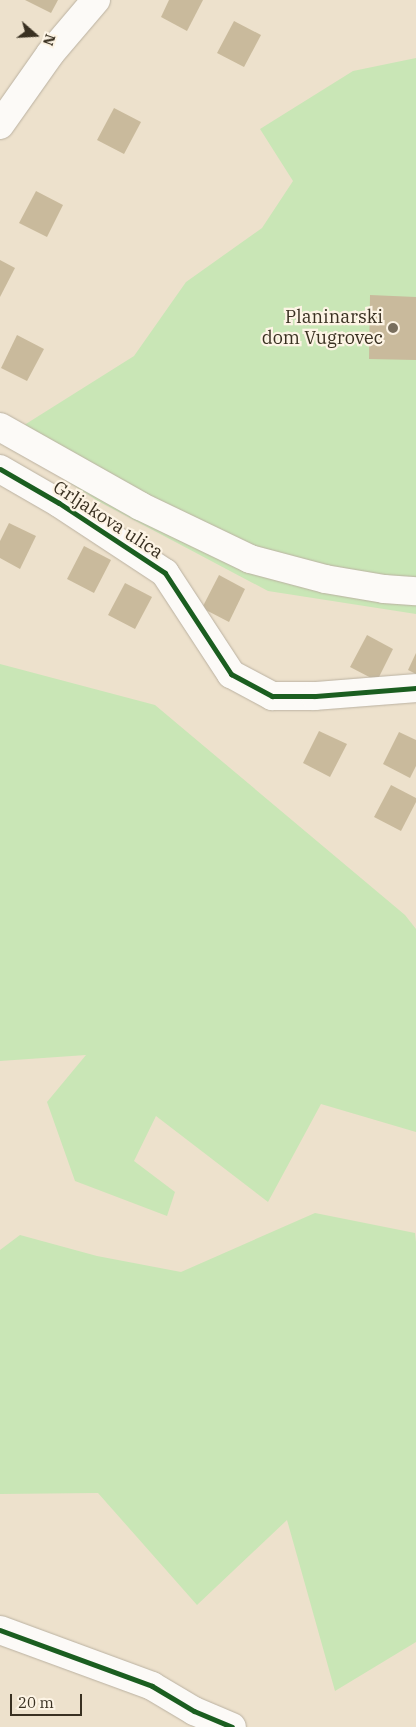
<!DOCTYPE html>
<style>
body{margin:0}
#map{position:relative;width:416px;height:1727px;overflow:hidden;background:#ede1cc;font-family:"IBM Plex Serif",serif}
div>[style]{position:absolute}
.green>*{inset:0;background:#c9e6b6}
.building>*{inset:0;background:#c9ba9c}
.roads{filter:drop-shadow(0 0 1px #bab1a1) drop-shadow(0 0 1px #bab1a1)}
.minor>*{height:28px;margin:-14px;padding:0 14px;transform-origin:14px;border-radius:14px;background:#fcfaf7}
.major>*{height:28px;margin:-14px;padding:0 14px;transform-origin:14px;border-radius:14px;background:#fcfaf7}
.cycleway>*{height:5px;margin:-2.5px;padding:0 2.5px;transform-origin:2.5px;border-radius:2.5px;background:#1b5e20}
.dots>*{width:14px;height:14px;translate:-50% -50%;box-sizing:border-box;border:2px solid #fdf4e5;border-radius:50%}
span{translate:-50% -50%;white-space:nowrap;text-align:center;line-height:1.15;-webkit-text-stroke:4.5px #fdf4e5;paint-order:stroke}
.poi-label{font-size:18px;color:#393021}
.right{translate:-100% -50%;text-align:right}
.street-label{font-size:18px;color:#393021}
.north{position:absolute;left:10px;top:10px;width:50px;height:50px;-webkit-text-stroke:4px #fdf4e5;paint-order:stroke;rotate:109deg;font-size:14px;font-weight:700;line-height:20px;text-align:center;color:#393021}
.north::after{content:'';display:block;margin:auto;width:18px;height:22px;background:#393021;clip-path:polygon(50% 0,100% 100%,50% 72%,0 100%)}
.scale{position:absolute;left:10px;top:1694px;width:72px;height:22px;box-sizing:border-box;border:2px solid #393021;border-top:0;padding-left:6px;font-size:15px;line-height:18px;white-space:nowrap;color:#393021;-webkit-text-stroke:4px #fdf4e5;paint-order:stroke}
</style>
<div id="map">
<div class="green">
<i style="clip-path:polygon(416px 58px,416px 614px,268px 591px,98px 501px,2px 439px,134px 356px,186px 282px,262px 228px,293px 181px,260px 129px,353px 71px)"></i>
<i style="clip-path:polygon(0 664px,155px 705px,405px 915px,416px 929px,416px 1132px,321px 1104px,268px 1202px,156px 1116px,134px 1161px,175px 1192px,167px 1216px,75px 1181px,47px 1102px,86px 1055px,0 1061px)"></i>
<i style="clip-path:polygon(315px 1213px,415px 1233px,416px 1242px,416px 1642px,335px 1691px,287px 1520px,197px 1605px,98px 1493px,0 1494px,0 1250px,20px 1235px,97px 1256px,181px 1272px)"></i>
</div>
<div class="building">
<i style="clip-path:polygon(25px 0,58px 0,51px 13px)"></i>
<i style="clip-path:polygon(169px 0,203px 0,187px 31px,161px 17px)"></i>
<i style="clip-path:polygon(234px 21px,261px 35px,244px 67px,217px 53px)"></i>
<i style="clip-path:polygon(114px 108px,141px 122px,124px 154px,97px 140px)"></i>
<i style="clip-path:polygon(36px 191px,63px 205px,47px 237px,19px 223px)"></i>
<i style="clip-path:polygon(0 260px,15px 268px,0 297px)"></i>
<i style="clip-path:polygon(370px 295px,416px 297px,416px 360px,369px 359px)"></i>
<i style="clip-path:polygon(17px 335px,44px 349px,27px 381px,1px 368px)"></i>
<i style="clip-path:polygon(9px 523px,36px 536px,20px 569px,0 558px,0 541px)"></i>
<i style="clip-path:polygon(84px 546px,111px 560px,94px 593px,67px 579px)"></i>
<i style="clip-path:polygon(219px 575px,245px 589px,229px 622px,202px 608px)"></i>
<i style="clip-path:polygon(125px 583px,152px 597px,135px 629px,108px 615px)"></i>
<i style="clip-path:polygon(367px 635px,393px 649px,377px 681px,350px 667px)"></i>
<i style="clip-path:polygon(416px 653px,416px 674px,408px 670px)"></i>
<i style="clip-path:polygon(319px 731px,347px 744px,330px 777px,303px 763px)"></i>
<i style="clip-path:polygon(399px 732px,416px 740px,416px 766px,410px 778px,383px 764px)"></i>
<i style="clip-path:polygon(391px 785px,416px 798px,416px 802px,401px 831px,374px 817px)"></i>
</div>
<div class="roads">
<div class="minor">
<i style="left:0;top:427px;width:161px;rotate:29.4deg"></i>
<i style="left:140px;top:506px;width:122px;rotate:25.7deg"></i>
<i style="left:250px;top:559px;width:78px;rotate:14.9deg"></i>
<i style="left:325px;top:579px;width:60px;rotate:9.6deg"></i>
<i style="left:384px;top:589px;width:32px;rotate:4deg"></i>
<i style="left:0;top:469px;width:68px;rotate:30deg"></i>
<i style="left:59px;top:503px;width:127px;rotate:33.4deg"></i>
<i style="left:165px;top:573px;width:121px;rotate:56.8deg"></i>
<i style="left:231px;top:674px;width:47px;rotate:28.2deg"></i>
<i style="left:272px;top:696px;width:43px"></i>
<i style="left:315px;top:696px;width:101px;rotate:-4.5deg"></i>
<i style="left:0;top:1630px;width:162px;rotate:20.2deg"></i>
<i style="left:152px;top:1686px;width:49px;rotate:30.8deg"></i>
<i style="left:194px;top:1711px;width:41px;rotate:22.8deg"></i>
</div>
<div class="major">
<i style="left:0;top:125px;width:87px;rotate:-54.8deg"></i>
<i style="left:50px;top:54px;width:71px;rotate:-49.6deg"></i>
</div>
</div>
<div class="cycleway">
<i style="left:0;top:469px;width:68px;rotate:30deg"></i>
<i style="left:59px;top:503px;width:127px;rotate:33.4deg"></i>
<i style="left:165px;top:573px;width:121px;rotate:56.8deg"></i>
<i style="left:231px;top:674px;width:47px;rotate:28.2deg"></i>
<i style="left:272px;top:696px;width:43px"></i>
<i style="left:315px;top:696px;width:101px;rotate:-4.5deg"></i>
<i style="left:0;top:1630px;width:162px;rotate:20.2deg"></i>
<i style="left:152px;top:1686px;width:49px;rotate:30.8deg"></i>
<i style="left:194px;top:1711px;width:41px;rotate:22.8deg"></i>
</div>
<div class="dots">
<i style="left:393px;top:328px;background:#786e5d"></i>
</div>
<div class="poi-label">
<span class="right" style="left:383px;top:328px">Planinarski<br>dom Vugrovec</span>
</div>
<div class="street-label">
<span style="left:108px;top:520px;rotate:33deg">Grljakova ulica</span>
</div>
<div class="north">N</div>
<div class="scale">20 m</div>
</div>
